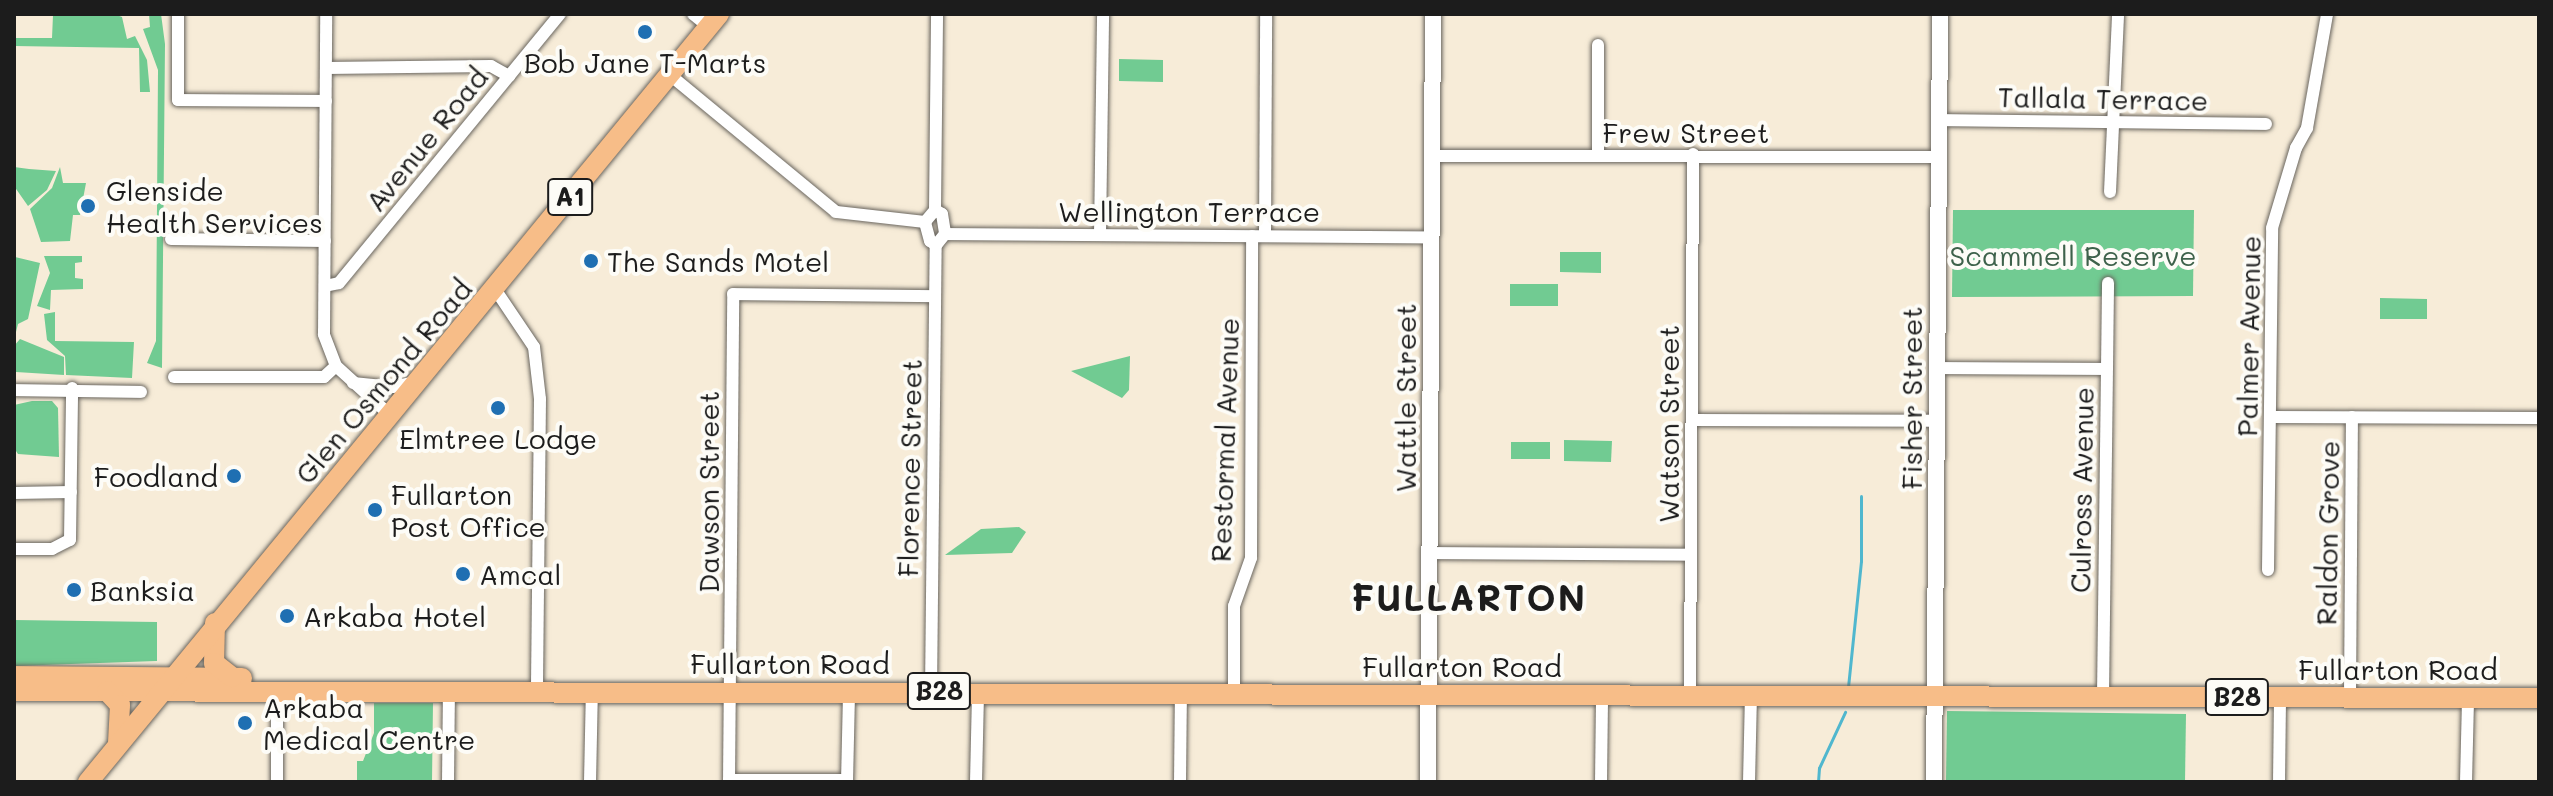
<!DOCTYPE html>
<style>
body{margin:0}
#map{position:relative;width:2553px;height:796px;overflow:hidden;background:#f7ecd8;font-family:Mali,sans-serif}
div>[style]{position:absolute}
.green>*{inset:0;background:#71cb92}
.stream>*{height:3px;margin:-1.5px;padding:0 1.5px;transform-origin:1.5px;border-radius:1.5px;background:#50b7ce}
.roads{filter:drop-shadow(0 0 2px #69655e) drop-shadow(0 0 2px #69655e)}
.minor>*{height:12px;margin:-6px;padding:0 6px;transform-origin:6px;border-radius:6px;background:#fff}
.tertiary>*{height:16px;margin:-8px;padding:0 8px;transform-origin:8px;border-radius:8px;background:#fff}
.primary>*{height:20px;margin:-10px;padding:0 10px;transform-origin:10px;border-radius:10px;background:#f7bd88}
.trunk>*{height:20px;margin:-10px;padding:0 10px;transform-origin:10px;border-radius:10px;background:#f7bd88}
.dots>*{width:22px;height:22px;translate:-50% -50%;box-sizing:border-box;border:4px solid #fdfcf7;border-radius:50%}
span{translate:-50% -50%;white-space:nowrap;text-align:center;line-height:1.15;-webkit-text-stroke:8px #fdfcf7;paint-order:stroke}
.shield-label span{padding:2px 6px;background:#fdfcf7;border:2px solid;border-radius:6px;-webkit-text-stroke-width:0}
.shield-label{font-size:26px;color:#1c1c1c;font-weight:700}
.poi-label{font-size:28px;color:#1c1c1c}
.left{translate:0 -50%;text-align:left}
.right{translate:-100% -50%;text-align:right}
.street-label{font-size:28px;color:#1c1c1c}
.park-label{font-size:28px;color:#3e624b}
.district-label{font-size:36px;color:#1c1c1c;font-weight:700;letter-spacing:2px}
.frame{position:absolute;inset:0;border:16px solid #1c1c1c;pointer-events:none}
</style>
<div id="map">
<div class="green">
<i style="clip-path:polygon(114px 14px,122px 17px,127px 39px,135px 36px,147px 60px,150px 92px,140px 92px,139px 48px,14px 46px,14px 38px,52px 38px,53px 15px)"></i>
<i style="clip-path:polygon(149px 14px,161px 14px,165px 44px,162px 368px,147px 363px,156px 341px,158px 70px,143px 29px,150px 27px)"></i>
<i style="clip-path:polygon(1119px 59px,1163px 60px,1163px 82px,1119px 81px)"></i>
<i style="clip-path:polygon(14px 167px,29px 169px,56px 171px,47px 190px,28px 206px,14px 186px)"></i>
<i style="clip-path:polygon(60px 167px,63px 183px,86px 183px,80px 215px,73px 215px,70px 241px,41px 242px,30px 209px,52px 188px)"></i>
<i style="clip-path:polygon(1953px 210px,2194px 210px,2193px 296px,1952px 297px)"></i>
<i style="clip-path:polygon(1560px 252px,1601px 252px,1601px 273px,1560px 272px)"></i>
<i style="clip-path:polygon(44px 256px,82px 256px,82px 262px,75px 263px,75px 278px,83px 279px,83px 289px,51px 290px,50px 310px,37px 306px,50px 273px)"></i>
<i style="clip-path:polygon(15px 257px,40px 263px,28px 319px,18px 324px,14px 340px)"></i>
<i style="clip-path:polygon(1510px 284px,1558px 284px,1558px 306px,1510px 306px)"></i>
<i style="clip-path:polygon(2380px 298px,2427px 299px,2427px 319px,2380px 319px)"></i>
<i style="clip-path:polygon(55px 312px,55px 341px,134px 342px,132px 378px,66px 375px,65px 356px,47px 340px,44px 314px)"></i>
<i style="clip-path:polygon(20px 339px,64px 357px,64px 375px,16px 372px,14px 346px)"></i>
<i style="clip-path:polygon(1130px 356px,1129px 390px,1122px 398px,1071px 371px)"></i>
<i style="clip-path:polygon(32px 401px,52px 401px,58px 408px,59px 457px,18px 454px,14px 448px,14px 405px)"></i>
<i style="clip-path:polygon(1564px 440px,1612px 441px,1611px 462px,1564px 461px)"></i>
<i style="clip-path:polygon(1511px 442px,1550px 442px,1550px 459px,1511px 459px)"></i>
<i style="clip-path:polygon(1019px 527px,1026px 532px,1012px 553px,945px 555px,981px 529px)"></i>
<i style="clip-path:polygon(14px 620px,157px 622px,157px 661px,14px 666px)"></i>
<i style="clip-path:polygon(374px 703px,433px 703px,432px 782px,357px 782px,357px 761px,363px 761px,374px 733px)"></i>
<i style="clip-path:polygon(1947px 711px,2186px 714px,2185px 782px,1946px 782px)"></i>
</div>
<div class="stream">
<i style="left:1848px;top:687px;width:127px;rotate:-84.1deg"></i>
<i style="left:1861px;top:561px;width:65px;rotate:-90deg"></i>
<i style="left:1818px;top:782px;width:14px;rotate:-86deg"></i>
<i style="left:1819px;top:768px;width:62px;rotate:-65.1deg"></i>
</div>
<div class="roads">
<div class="minor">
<i style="left:178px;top:14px;width:86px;rotate:90deg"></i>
<i style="left:178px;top:100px;width:148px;rotate:0.4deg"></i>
<i style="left:693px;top:14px;width:21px;rotate:39deg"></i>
<i style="left:326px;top:68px;width:165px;rotate:-0.7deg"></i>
<i style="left:491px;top:66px;width:21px;rotate:29deg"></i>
<i style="left:670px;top:75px;width:215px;rotate:39.5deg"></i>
<i style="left:836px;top:212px;width:90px;rotate:6.4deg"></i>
<i style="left:1939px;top:120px;width:327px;rotate:0.7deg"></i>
<i style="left:1432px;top:156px;width:507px;rotate:0.11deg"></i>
<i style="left:1598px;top:156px;width:111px;rotate:-90deg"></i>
<i style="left:2110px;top:192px;width:178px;rotate:-87.4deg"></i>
<i style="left:935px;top:210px;width:196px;rotate:-89.4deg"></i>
<i style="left:935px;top:210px;width:8px;rotate:30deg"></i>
<i style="left:942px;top:214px;width:20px;rotate:81deg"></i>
<i style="left:945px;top:234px;width:14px;rotate:129deg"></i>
<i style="left:936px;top:245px;width:7px;rotate:-146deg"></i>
<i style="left:930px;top:241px;width:20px;rotate:-105deg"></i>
<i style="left:925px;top:222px;width:16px;rotate:-50deg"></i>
<i style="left:945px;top:234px;width:487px;rotate:0.4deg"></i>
<i style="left:1100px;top:235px;width:221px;rotate:-89.2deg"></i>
<i style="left:1265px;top:236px;width:222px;rotate:-89.7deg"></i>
<i style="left:171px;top:239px;width:154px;rotate:0.7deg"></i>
<i style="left:325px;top:286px;width:14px;rotate:-12deg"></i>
<i style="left:339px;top:283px;width:348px;rotate:-50.6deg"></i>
<i style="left:495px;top:289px;width:70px;rotate:56.1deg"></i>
<i style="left:534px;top:347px;width:52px;rotate:83.4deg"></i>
<i style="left:540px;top:399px;width:291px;rotate:90.6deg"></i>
<i style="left:336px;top:366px;width:74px;rotate:42.3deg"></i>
<i style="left:1937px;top:368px;width:169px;rotate:0.3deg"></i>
<i style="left:174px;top:377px;width:150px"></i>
<i style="left:324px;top:377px;width:16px;rotate:-43deg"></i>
<i style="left:336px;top:366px;width:34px;rotate:-111deg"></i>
<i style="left:324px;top:334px;width:320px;rotate:-89.6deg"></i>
<i style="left:353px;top:383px;width:40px;rotate:5.7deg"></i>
<i style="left:393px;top:387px;width:22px;rotate:-13deg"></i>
<i style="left:14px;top:390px;width:127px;rotate:0.9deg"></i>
<i style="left:2271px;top:417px;width:268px;rotate:0.2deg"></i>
<i style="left:1692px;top:420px;width:245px;rotate:0.2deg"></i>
<i style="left:14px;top:493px;width:57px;rotate:-1deg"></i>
<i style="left:14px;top:549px;width:38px"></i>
<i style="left:52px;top:549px;width:20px;rotate:-27deg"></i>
<i style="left:70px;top:540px;width:152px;rotate:-89.2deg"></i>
<i style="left:1430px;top:553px;width:261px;rotate:0.4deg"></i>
<i style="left:2268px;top:570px;width:342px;rotate:-89.3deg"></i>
<i style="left:2272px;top:228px;width:84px;rotate:-73.3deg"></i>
<i style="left:2296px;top:148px;width:23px;rotate:-61deg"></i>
<i style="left:2307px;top:128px;width:116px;rotate:-80deg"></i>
<i style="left:277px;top:691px;width:91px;rotate:90deg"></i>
<i style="left:931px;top:691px;width:446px;rotate:-89.4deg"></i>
<i style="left:1234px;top:693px;width:87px;rotate:-90deg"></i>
<i style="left:1234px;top:606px;width:51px;rotate:-70.5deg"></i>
<i style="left:1251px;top:558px;width:322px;rotate:-89.8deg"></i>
<i style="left:1690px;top:695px;width:541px;rotate:-89.68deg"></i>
<i style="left:2103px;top:696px;width:413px;rotate:-89.3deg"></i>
<i style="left:2350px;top:697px;width:280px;rotate:-89.6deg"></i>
<i style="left:729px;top:780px;width:118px"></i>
<i style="left:448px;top:782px;width:92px;rotate:-89.4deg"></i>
<i style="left:590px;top:782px;width:92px;rotate:-88.8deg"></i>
<i style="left:729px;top:782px;width:488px;rotate:-89.5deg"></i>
<i style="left:733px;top:294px;width:202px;rotate:0.6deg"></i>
<i style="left:847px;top:782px;width:91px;rotate:-88.7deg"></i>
<i style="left:976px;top:782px;width:90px;rotate:-88.7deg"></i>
<i style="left:1180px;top:782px;width:90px;rotate:-89.4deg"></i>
<i style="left:1601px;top:782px;width:88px;rotate:-89.3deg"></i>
<i style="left:1749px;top:782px;width:87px;rotate:-88.7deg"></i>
<i style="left:2279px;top:782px;width:85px;rotate:-89.3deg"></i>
<i style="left:2466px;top:782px;width:84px;rotate:-88.6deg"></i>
</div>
<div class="tertiary">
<i style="left:1428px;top:782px;width:768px;rotate:-89.63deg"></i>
<i style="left:1934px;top:782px;width:768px;rotate:-89.55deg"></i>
</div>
<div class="primary">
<i style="left:14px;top:676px;width:228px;rotate:0.5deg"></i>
<i style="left:14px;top:691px;width:2525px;rotate:0.16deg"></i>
</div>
<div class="trunk">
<i style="left:215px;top:623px;width:40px;rotate:91.4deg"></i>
<i style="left:214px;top:663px;width:23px;rotate:38deg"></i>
<i style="left:107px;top:691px;width:19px;rotate:47deg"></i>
<i style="left:120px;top:705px;width:39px;rotate:93deg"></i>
<i style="left:88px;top:782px;width:994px;rotate:-50.59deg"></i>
</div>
</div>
<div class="dots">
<i style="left:645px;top:32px;background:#1f6fb2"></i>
<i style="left:88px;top:206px;background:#1f6fb2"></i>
<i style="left:591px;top:261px;background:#1f6fb2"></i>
<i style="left:498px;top:408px;background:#1f6fb2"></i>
<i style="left:234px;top:476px;background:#1f6fb2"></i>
<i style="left:375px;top:510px;background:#1f6fb2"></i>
<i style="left:463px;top:574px;background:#1f6fb2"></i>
<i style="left:74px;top:590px;background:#1f6fb2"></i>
<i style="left:287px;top:616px;background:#1f6fb2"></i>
<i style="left:245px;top:723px;background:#1f6fb2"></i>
</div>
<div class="shield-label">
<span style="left:570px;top:197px">A1</span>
<span style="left:939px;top:691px">B28</span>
<span style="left:2237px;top:697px">B28</span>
</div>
<div class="poi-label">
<span style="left:645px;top:62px">Bob Jane T-Marts</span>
<span class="left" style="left:106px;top:206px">Glenside<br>Health Services</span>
<span class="left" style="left:607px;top:261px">The Sands Motel</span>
<span style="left:498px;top:438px">Elmtree Lodge</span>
<span class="right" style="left:218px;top:476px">Foodland</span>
<span class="left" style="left:391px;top:510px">Fullarton<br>Post Office</span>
<span class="left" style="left:479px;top:574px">Amcal</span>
<span class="left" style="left:90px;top:590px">Banksia</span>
<span class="left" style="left:303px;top:616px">Arkaba Hotel</span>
<span class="left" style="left:263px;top:723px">Arkaba<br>Medical Centre</span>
</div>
<div class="street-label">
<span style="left:2103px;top:98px;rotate:1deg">Tallala Terrace</span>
<span style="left:1686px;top:132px">Frew Street</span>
<span style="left:426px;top:139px;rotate:-51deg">Avenue Road</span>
<span style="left:1189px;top:211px">Wellington Terrace</span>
<span style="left:2248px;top:336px;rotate:-89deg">Palmer Avenue</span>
<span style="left:383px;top:381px;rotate:-50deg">Glen Osmond Road</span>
<span style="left:1405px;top:398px;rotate:-90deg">Wattle Street</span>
<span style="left:1911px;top:398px;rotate:-90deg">Fisher Street</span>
<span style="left:1668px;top:424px;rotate:-90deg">Watson Street</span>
<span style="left:1224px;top:440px;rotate:-88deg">Restormal Avenue</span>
<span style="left:909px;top:468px;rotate:-89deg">Florence Street</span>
<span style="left:2081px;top:490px;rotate:-89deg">Culross Avenue</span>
<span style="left:708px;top:492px;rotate:-90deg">Dawson Street</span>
<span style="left:2327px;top:533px;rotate:-89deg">Raldon Grove</span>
<span style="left:790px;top:663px">Fullarton Road</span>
<span style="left:1462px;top:666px">Fullarton Road</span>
<span style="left:2398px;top:669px">Fullarton Road</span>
</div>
<div class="park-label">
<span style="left:2073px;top:255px">Scammell Reserve</span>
</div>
<div class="district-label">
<span style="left:1469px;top:597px">FULLARTON</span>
</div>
<div class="frame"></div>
</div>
